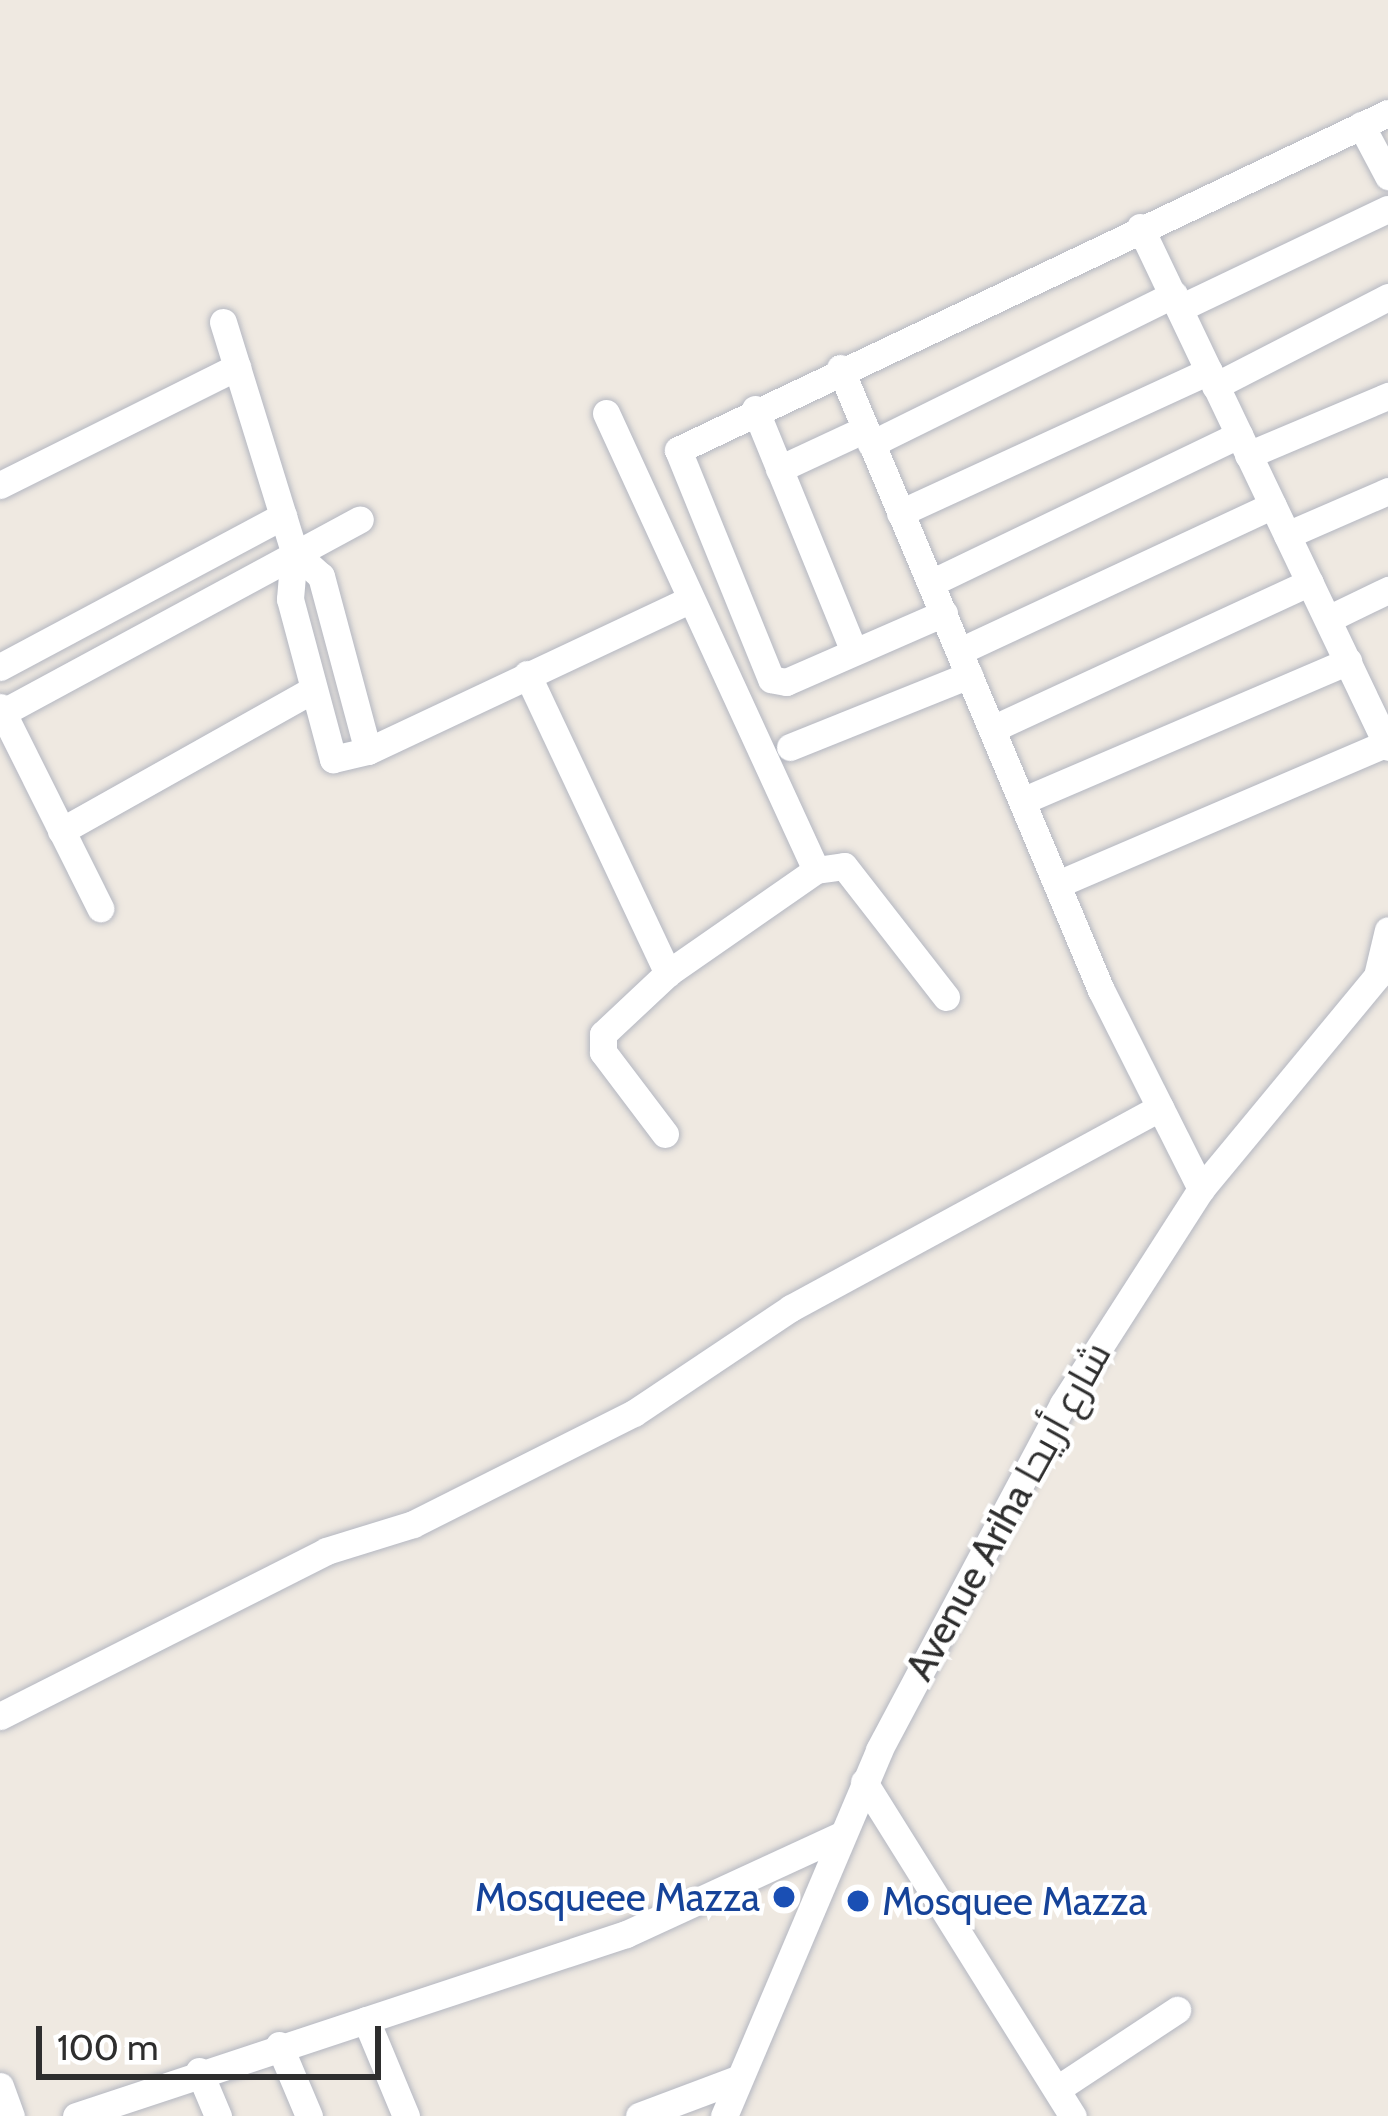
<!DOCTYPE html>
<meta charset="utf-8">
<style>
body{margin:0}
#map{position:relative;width:1388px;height:2116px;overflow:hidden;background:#efe9e1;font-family:Cabin,Cairo,sans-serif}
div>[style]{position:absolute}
.roads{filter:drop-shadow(0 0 3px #b4b7c1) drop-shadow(0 0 3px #b4b7c1)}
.minor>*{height:27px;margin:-13.5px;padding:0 13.5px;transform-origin:13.5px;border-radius:13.5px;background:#fff}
.dots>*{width:33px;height:33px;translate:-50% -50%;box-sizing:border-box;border:6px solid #fff;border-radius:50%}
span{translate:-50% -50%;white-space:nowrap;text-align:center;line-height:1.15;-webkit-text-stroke:9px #fff;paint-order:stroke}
.street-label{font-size:39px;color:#2e2e2e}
.transit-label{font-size:39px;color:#164399}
.right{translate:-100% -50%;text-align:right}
.left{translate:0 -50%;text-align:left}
.scale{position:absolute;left:36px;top:2026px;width:345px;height:54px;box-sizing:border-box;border:6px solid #2e2e2e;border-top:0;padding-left:15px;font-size:36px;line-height:42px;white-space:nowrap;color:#2e2e2e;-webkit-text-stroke:9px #fff;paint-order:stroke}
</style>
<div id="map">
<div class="roads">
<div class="minor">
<i style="left:1361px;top:125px;width:58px;rotate:62.1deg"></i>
<i style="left:1140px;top:227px;width:576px;rotate:64.5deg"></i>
<i style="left:1180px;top:308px;width:230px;rotate:-25.5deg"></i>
<i style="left:223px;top:322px;width:241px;rotate:72.8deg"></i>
<i style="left:294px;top:552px;width:47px;rotate:94.9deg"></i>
<i style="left:290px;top:599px;width:166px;rotate:75deg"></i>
<i style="left:333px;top:759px;width:36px;rotate:-13deg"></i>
<i style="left:368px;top:751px;width:353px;rotate:-25.2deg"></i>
<i style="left:840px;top:368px;width:675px;rotate:67.24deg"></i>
<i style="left:1101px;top:990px;width:223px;rotate:63.3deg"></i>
<i style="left:1215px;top:386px;width:195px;rotate:-27.2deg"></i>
<i style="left:755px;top:409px;width:262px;rotate:67.8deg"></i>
<i style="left:606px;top:413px;width:503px;rotate:65.32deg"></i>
<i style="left:871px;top:444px;width:338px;rotate:-26.3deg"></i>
<i style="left:1248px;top:455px;width:152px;rotate:-22.9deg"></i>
<i style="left:779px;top:469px;width:95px;rotate:-24.9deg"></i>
<i style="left:0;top:485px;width:265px;rotate:-26.5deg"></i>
<i style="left:900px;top:513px;width:340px;rotate:-24.7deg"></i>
<i style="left:1287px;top:535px;width:110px;rotate:-23.5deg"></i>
<i style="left:294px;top:552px;width:36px;rotate:42deg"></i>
<i style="left:321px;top:576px;width:181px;rotate:75deg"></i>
<i style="left:931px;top:583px;width:342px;rotate:-25.7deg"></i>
<i style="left:944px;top:613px;width:172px;rotate:156.4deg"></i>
<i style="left:786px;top:682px;width:15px;rotate:-169deg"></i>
<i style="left:771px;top:679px;width:247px;rotate:-112.1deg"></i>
<i style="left:678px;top:450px;width:786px;rotate:-25.39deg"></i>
<i style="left:1328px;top:619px;width:67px;rotate:-25.8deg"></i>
<i style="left:960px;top:651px;width:345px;rotate:-25deg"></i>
<i style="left:0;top:667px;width:321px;rotate:-28.1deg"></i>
<i style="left:527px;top:674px;width:331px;rotate:64.8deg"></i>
<i style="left:0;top:707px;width:225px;rotate:63.5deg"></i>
<i style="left:0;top:714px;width:409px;rotate:-28.4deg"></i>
<i style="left:992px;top:729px;width:350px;rotate:-24.8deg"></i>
<i style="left:790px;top:747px;width:193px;rotate:-21.9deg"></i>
<i style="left:1022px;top:801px;width:355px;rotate:-23.2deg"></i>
<i style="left:61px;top:831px;width:286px;rotate:-29.3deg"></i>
<i style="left:1058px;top:884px;width:358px;rotate:-23.2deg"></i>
<i style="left:1377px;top:976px;width:47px;rotate:-76.6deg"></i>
<i style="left:665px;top:1134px;width:103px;rotate:-127.1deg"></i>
<i style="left:603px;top:1052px;width:18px;rotate:-90deg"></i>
<i style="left:603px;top:1034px;width:89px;rotate:-43.2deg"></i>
<i style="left:668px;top:973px;width:180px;rotate:-34.8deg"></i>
<i style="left:816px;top:870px;width:28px;rotate:-8deg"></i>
<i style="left:844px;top:866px;width:166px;rotate:52.1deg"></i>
<i style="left:0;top:1716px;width:365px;rotate:-26.8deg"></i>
<i style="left:326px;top:1551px;width:91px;rotate:-17.2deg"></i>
<i style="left:413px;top:1524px;width:247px;rotate:-26.7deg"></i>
<i style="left:634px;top:1413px;width:189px;rotate:-33.8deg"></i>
<i style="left:791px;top:1308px;width:420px;rotate:-28.5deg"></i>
<i style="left:864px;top:1782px;width:394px;rotate:58deg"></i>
<i style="left:366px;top:2020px;width:104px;rotate:67.4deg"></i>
<i style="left:279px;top:2045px;width:77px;rotate:67.1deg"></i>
<i style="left:199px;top:2071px;width:49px;rotate:67.1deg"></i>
<i style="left:0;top:2086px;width:32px;rotate:70deg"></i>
<i style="left:1057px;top:2089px;width:144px;rotate:-33.4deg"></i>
<i style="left:76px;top:2116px;width:579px;rotate:-18.31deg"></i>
<i style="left:626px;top:1934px;width:237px;rotate:-24.7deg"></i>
<i style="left:639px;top:2116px;width:103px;rotate:-20.6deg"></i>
<i style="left:724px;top:2116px;width:397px;rotate:-67deg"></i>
<i style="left:879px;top:1750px;width:392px;rotate:-62deg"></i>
<i style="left:1063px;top:1404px;width:255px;rotate:-57.3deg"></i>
<i style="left:1201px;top:1189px;width:293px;rotate:-50.4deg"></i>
</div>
</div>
<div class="dots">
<i style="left:784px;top:1897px;background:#1a4fb4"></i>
<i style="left:858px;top:1901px;background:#1a4fb4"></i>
</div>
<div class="street-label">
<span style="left:1008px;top:1511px;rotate:-61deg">Avenue Ariha شارع أريحا</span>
</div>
<div class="transit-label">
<span class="right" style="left:760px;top:1897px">Mosqueee Mazza</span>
<span class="left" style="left:882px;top:1901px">Mosquee Mazza</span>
</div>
<div class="scale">100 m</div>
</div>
